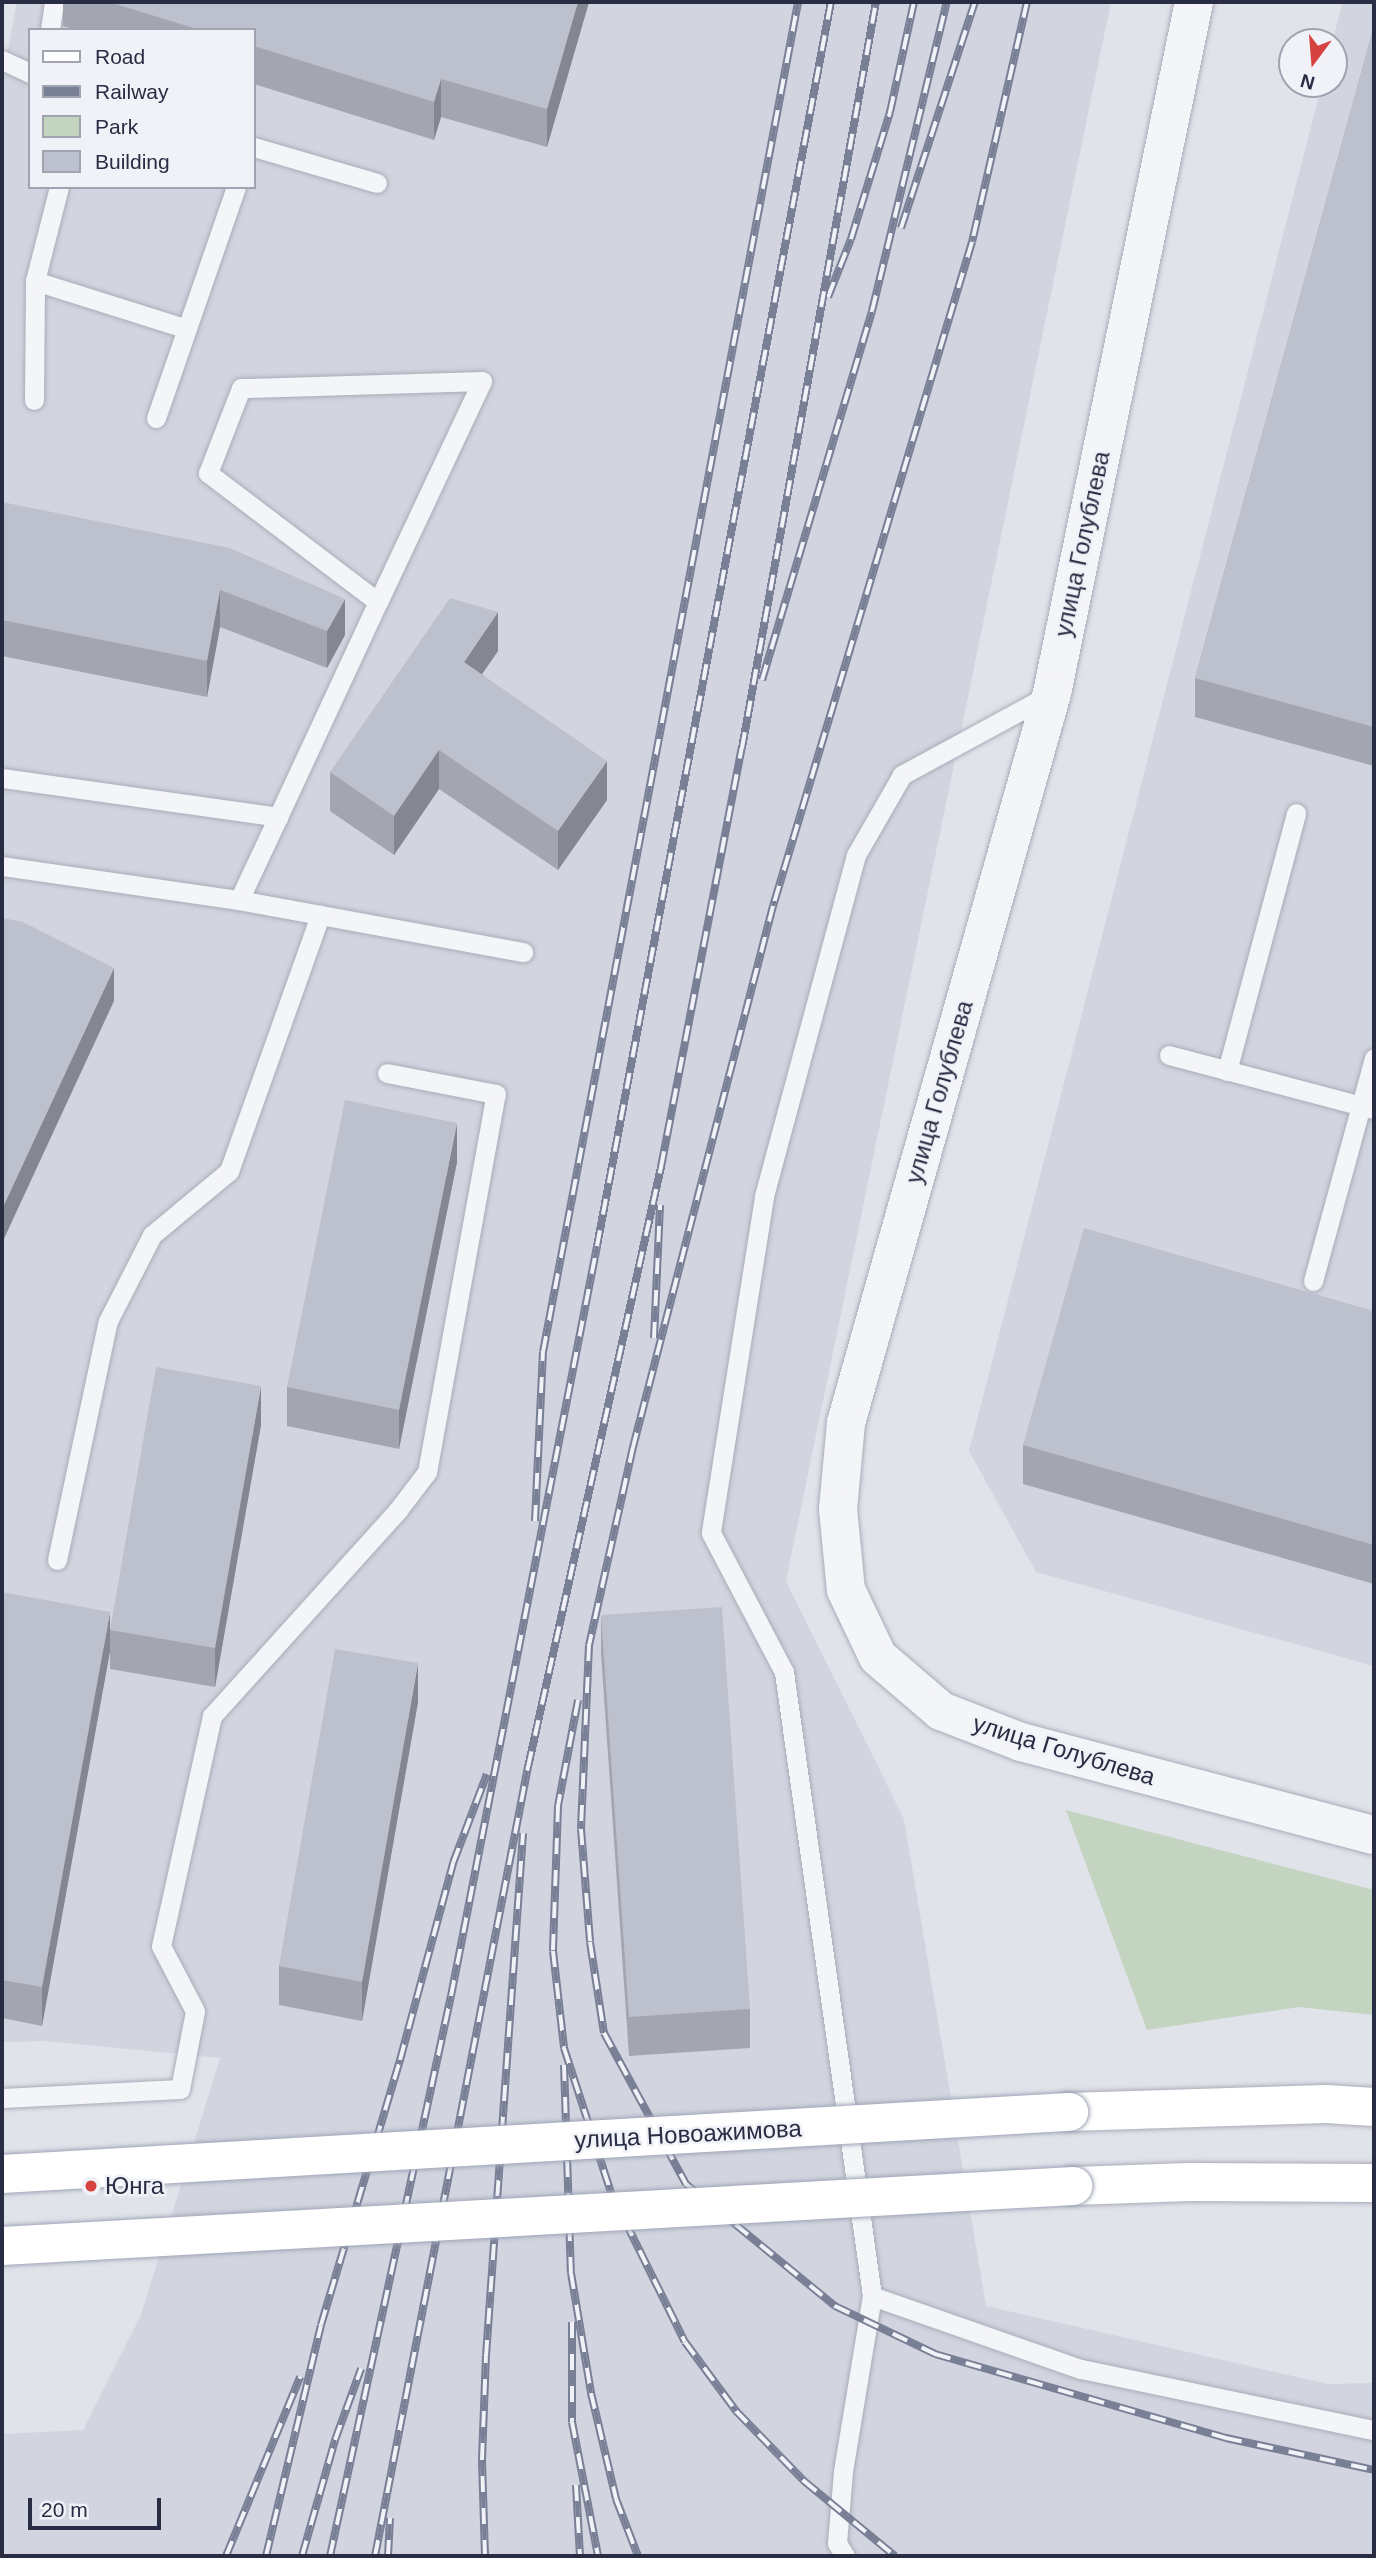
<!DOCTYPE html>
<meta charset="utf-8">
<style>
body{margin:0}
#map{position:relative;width:1376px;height:2558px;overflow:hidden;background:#e1e3ea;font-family:Arial,sans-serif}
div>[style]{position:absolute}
.built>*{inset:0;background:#d2d5df}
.green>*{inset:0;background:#c3d5c1}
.roads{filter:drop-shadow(0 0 2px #aaacb8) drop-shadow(0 0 2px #aaacb8)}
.service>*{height:19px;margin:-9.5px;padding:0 9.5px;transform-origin:9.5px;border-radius:9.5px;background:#f4f5f8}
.minor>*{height:38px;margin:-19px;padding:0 19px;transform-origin:19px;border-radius:19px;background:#f4f5f8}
.primary>*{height:38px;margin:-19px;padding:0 19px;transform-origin:19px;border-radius:19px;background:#fff}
.rail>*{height:8px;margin-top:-4px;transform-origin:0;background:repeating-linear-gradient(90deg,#f0f2f8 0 16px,#797f95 0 32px);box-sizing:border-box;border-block:2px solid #797f95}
.bridges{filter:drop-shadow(0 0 2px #9fa5b7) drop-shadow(0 0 2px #9fa5b7)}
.primary-bridge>*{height:38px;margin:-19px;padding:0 19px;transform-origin:19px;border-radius:19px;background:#fff}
.wall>*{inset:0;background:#a3a6b0}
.shaded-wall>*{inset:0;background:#848790}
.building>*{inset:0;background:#bdc1cd}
.dots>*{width:19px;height:19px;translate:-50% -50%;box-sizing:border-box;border:4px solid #f0f2f8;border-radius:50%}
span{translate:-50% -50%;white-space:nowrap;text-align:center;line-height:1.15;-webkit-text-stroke:5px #f0f2f8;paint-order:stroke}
.street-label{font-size:24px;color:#282d43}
.poi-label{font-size:24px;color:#282d43}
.left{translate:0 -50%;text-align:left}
.frame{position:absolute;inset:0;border:4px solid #282d43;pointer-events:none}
.legend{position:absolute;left:28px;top:28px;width:228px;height:161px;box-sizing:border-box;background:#f0f2f8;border:2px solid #a0a3b0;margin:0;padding:9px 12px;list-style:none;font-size:21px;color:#282d43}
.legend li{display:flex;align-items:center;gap:14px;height:35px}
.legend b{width:35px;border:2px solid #a0a3b0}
.north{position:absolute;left:1278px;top:28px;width:70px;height:70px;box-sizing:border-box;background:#f0f2f8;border:2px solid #a0a3b0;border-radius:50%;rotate:196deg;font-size:19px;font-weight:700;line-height:28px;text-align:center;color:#282d43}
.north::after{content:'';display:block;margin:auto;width:24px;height:32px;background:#d6423f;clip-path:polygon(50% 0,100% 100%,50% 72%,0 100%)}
.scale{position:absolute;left:28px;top:2498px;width:133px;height:32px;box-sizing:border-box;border:4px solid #282d43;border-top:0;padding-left:9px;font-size:21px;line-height:24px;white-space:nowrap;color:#282d43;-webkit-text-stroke:5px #f0f2f8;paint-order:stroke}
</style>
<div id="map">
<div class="built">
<i style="clip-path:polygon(evenodd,17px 2px,1111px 2px,786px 1581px,904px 1819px,986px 2306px,1328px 2384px,1374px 2383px,1374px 2556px,2px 2556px,2px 2434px,83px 2430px,141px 2315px,220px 2058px,46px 2041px,2px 2042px,2px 82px,17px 2px,30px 30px,254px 30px,254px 187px,30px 187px,30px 30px)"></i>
<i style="clip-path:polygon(1343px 2px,1374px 2px,1374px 1666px,1036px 1572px,969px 1451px,1322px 84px,1334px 84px,1332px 42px)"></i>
</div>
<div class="green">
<i style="clip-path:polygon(1066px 1810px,1374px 1890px,1374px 2015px,1299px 2007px,1147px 2030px)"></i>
</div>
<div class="roads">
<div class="service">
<i style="left:50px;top:30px;width:28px;rotate:-82deg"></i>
<i style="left:2px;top:60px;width:31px;rotate:25deg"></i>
<i style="left:254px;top:147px;width:128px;rotate:16.3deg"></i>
<i style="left:35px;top:281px;width:159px;rotate:17.5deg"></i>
<i style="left:34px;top:400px;width:119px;rotate:-89.5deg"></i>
<i style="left:35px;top:281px;width:97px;rotate:-75.7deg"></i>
<i style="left:156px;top:418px;width:244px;rotate:-70.9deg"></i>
<i style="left:1051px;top:694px;width:170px;rotate:151.5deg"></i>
<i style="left:902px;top:775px;width:92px;rotate:119.9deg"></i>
<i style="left:856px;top:855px;width:354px;rotate:105.1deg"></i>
<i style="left:764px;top:1197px;width:340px;rotate:99deg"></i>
<i style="left:711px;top:1533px;width:157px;rotate:62.3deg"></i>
<i style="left:784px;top:1672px;width:630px;rotate:81.97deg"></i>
<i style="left:872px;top:2296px;width:221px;rotate:19.3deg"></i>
<i style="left:1081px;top:2369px;width:299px;rotate:11.8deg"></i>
<i style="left:2px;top:778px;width:279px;rotate:8deg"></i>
<i style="left:2px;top:866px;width:239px;rotate:8.2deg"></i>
<i style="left:239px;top:900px;width:92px;rotate:-64.8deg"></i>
<i style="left:278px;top:817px;width:237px;rotate:-65.1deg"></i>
<i style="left:378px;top:602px;width:244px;rotate:-64.8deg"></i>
<i style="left:482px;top:381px;width:241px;rotate:178.3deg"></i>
<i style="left:241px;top:388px;width:91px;rotate:111.2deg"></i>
<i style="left:208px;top:473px;width:213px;rotate:37.2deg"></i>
<i style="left:239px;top:900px;width:289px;rotate:10.4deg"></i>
<i style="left:1169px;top:1055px;width:212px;rotate:14.8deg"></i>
<i style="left:1227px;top:1071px;width:267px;rotate:-75deg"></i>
<i style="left:1313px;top:1281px;width:231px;rotate:-74.7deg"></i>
<i style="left:57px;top:1560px;width:244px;rotate:-78deg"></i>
<i style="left:108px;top:1321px;width:97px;rotate:-62.9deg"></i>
<i style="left:152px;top:1235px;width:100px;rotate:-39.7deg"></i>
<i style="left:229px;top:1171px;width:272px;rotate:-70.4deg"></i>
<i style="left:2px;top:2098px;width:178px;rotate:-2.9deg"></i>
<i style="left:180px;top:2089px;width:79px;rotate:-79.1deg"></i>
<i style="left:195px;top:2011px;width:73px;rotate:-117.6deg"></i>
<i style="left:161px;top:1946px;width:236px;rotate:-77.5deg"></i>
<i style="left:212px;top:1716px;width:278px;rotate:-47.9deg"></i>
<i style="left:398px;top:1510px;width:48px;rotate:-52.7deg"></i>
<i style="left:427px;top:1472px;width:384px;rotate:-79.7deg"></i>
<i style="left:496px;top:1094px;width:111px;rotate:-169.1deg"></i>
<i style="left:845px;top:2556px;width:15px;rotate:-122deg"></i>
<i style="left:837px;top:2543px;width:72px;rotate:-85.2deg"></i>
<i style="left:843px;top:2471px;width:177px;rotate:-80.6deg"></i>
</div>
<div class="minor">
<i style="left:1194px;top:2px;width:705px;rotate:101.61deg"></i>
<i style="left:1052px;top:693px;width:759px;rotate:105.76deg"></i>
<i style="left:846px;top:1423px;width:86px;rotate:95.3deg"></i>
<i style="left:838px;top:1509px;width:81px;rotate:84.4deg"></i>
<i style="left:846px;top:1590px;width:74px;rotate:64.5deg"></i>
<i style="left:878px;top:1657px;width:83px;rotate:40.6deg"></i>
<i style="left:941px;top:1711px;width:86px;rotate:21.2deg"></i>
<i style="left:1021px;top:1742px;width:365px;rotate:14.8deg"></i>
</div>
<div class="primary">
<i style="left:1069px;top:2112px;width:257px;rotate:-1.8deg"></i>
<i style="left:1326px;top:2104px;width:48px;rotate:3.6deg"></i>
<i style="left:1073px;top:2186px;width:117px;rotate:-2deg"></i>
<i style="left:1190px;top:2182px;width:184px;rotate:0.3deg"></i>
</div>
</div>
<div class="rail">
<i style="left:1027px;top:2px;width:246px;rotate:102.9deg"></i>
<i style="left:972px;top:242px;width:693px;rotate:106.68deg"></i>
<i style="left:773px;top:906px;width:559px;rotate:104.51deg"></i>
<i style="left:633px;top:1447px;width:203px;rotate:102.5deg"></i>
<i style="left:589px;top:1645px;width:184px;rotate:92.5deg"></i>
<i style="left:581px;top:1829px;width:113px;rotate:85.4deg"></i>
<i style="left:590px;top:1942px;width:92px;rotate:81.3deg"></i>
<i style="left:604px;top:2033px;width:172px;rotate:61.5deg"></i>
<i style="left:686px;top:2184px;width:193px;rotate:39.3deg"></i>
<i style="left:835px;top:2306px;width:111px;rotate:25.6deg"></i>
<i style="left:935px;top:2354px;width:303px;rotate:16.1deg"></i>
<i style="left:1226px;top:2438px;width:151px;rotate:12.2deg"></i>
<i style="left:901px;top:228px;width:238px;rotate:-71.9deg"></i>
<i style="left:828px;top:297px;width:62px;rotate:-68.4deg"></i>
<i style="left:851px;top:239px;width:133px;rotate:-72.9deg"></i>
<i style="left:890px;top:112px;width:113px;rotate:-77.7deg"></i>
<i style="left:762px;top:680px;width:385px;rotate:-73.4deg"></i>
<i style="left:872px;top:311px;width:318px;rotate:-76.4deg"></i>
<i style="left:654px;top:1338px;width:133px;rotate:-87.4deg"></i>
<i style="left:535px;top:1521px;width:169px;rotate:-87.3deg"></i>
<i style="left:543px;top:1352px;width:1374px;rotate:-79.3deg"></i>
<i style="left:578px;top:1700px;width:108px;rotate:100.7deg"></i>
<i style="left:558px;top:1806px;width:145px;rotate:92deg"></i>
<i style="left:553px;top:1951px;width:98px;rotate:83.5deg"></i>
<i style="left:564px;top:2048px;width:152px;rotate:72deg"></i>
<i style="left:611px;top:2193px;width:166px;rotate:63.6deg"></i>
<i style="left:685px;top:2342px;width:86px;rotate:53.5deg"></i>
<i style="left:736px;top:2411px;width:98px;rotate:45.8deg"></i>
<i style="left:804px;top:2481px;width:118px;rotate:39.5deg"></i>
<i style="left:564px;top:2065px;width:208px;rotate:88.1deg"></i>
<i style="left:571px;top:2273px;width:122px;rotate:80.5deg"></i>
<i style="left:591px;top:2393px;width:109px;rotate:76.7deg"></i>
<i style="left:616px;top:2499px;width:61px;rotate:68.9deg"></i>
<i style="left:572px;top:2322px;width:100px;rotate:90deg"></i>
<i style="left:572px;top:2422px;width:136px;rotate:79deg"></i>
<i style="left:576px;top:2485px;width:71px;rotate:86.8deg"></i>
<i style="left:226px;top:2556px;width:194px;rotate:-67.5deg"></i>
<i style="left:266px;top:2556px;width:237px;rotate:-76.6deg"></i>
<i style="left:321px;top:2325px;width:277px;rotate:-73.4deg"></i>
<i style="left:400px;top:2060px;width:204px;rotate:-74.9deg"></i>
<i style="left:453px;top:1863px;width:95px;rotate:-69.1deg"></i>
<i style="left:302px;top:2556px;width:121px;rotate:-74.1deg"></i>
<i style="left:335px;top:2440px;width:76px;rotate:-69.9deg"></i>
<i style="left:330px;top:2556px;width:573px;rotate:-77.81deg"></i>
<i style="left:451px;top:1996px;width:764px;rotate:-78.98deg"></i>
<i style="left:597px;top:1246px;width:1266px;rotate:-79.35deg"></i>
<i style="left:375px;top:2556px;width:804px;rotate:-79.03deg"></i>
<i style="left:528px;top:1767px;width:615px;rotate:-77.5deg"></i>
<i style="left:661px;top:1167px;width:427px;rotate:-79.1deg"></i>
<i style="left:742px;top:748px;width:758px;rotate:-79.82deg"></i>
<i style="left:388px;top:2556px;width:38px;rotate:-87deg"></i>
<i style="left:485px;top:2556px;width:97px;rotate:-91.8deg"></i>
<i style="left:482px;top:2459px;width:103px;rotate:-87.8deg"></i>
<i style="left:486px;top:2356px;width:524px;rotate:-85.95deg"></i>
</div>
<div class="bridges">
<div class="primary-bridge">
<i style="left:2px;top:2174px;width:1069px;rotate:-3.33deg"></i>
<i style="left:2px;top:2246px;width:1073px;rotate:-3.21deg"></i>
</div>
</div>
<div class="wall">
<i style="clip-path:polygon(63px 2px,589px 2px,547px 147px,441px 117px,434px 140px,254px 84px,254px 30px,76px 30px,63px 26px)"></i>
<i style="clip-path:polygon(1374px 26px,1374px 766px,1195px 717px,1195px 678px)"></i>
<i style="clip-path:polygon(2px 502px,345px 635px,327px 668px,220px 627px,207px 697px,2px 656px)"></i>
<i style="clip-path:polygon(498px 651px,482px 674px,607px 800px,558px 870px,439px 789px,394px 855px,330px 811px,330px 772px)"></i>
<i style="clip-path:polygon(457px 1162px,399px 1449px,287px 1426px,287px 1387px)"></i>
<i style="clip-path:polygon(1374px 1311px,1374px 1584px,1023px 1484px,1023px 1445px)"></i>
<i style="clip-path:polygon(261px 1425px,215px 1687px,110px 1669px,110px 1630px)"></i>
<i style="clip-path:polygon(2px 1592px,110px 1651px,42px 2026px,2px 2018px)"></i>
<i style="clip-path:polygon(601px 1615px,750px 2009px,750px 2048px,629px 2056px,601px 1654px)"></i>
<i style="clip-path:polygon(418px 1702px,362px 2021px,279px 2005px,279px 1966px)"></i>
</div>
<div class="shaded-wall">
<i style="clip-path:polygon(578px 2px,589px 2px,547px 147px,547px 109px)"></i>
<i style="clip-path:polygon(441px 79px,441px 117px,434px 140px,434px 102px)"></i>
<i style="clip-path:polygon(220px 590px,220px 627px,207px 697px,207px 661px)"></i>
<i style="clip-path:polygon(345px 599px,345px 635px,327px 668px,327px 631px)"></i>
<i style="clip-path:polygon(498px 612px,498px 651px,464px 700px,464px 662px)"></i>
<i style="clip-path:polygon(439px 750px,439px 789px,394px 855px,394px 816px)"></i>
<i style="clip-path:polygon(607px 761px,607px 800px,558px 870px,558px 831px)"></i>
<i style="clip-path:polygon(114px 968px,114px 1001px,2px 1243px,2px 1209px)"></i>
<i style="clip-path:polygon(457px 1123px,457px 1162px,399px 1449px,399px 1410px)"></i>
<i style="clip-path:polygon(261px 1386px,261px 1425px,215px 1687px,215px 1648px)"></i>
<i style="clip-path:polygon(110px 1612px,110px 1651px,42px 2026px,42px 1987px)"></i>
<i style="clip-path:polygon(418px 1663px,418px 1702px,362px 2021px,362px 1982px)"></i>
</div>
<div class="building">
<i style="clip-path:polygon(109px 2px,578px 2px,547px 109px,441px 79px,434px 102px,254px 46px,254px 30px,200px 30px)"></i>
<i style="clip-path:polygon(1374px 26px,1374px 727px,1195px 678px)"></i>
<i style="clip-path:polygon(2px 502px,230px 548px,345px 599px,327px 631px,220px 590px,207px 661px,2px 620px)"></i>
<i style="clip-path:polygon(450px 598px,498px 612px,464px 662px,607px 761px,558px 831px,439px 750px,394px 816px,330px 772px)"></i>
<i style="clip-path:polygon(2px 918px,23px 922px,114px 968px,2px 1209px)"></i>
<i style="clip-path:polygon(345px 1100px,457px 1123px,399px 1410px,287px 1387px)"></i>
<i style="clip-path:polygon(1084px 1228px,1374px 1311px,1374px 1545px,1023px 1445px)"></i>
<i style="clip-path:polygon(156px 1367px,261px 1386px,215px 1648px,110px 1630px)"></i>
<i style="clip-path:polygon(2px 1592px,110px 1612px,42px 1987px,2px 1980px)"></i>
<i style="clip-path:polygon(722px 1607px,750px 2009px,629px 2017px,601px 1615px)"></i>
<i style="clip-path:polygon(335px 1649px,418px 1663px,362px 1982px,279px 1966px)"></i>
</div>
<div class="dots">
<i style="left:91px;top:2186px;background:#d6423f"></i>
</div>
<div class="street-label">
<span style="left:1082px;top:544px;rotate:-78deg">улица Голублева</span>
<span style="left:939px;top:1092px;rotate:-74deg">улица Голублева</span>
<span style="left:1064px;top:1750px;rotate:17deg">улица Голублева</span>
<span style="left:688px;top:2134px;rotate:-3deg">улица Новоажимова</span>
</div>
<div class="poi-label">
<span class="left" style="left:105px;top:2186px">Юнга</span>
</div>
<div class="frame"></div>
<ul class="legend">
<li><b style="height:9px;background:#fff"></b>Road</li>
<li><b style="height:9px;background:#797f95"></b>Railway</li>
<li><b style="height:19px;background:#c3d5c1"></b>Park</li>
<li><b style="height:19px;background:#bdc1cd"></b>Building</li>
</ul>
<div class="north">N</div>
<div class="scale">20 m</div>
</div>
